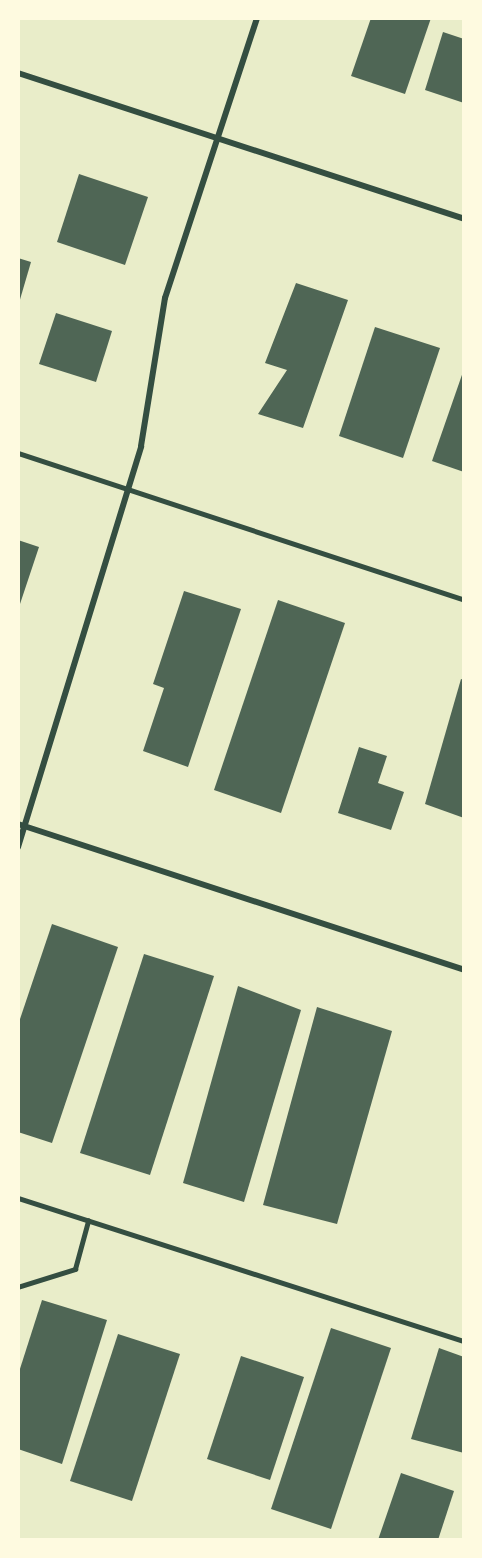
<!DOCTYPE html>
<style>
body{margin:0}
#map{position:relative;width:482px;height:1558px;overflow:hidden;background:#e9edc9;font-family:"Nunito Sans",sans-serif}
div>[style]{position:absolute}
.building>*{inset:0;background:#4f6655}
.service>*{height:4.5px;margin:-2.25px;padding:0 2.25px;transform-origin:2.25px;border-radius:2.25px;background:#344e41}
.minor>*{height:6px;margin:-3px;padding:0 3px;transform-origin:3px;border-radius:3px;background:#344e41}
span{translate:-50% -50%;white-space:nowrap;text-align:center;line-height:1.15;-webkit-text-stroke:4.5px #fefae0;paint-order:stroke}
.frame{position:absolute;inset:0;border:20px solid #fefae0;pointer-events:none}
</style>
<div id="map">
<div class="building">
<i style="clip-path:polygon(371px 18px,431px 18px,405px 94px,351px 76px)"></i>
<i style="clip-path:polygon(443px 32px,464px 39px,464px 103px,425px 90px)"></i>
<i style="clip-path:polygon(79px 174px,148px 197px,125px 265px,57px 242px)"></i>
<i style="clip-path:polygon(18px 258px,31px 262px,19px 303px,18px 303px)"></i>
<i style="clip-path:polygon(296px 283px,348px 300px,303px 428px,258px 414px,287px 370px,265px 363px)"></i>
<i style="clip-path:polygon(56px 313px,112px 331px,96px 382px,39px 364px)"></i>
<i style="clip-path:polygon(375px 327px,440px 348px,403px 458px,339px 436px)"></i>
<i style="clip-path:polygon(464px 369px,464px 472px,432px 461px)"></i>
<i style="clip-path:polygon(18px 540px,39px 547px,18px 610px)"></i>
<i style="clip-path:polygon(184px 591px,241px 609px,188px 767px,143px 751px,164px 688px,153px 684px)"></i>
<i style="clip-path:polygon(278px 600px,345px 623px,281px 813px,214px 790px)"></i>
<i style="clip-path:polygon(461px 679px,464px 680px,464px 818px,425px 804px)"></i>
<i style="clip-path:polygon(359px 747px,387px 756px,378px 783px,404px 792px,391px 830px,338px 813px)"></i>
<i style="clip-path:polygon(52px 924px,118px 947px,52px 1143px,18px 1132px,18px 1025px)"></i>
<i style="clip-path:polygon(144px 954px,214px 976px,150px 1175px,80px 1153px)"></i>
<i style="clip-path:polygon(238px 986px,301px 1010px,244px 1202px,183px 1183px)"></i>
<i style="clip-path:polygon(317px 1007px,392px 1031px,337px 1224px,263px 1205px)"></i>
<i style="clip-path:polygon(42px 1300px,107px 1320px,62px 1464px,18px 1449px,18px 1375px)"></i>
<i style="clip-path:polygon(331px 1328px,391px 1348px,331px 1529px,271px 1509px)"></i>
<i style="clip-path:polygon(118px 1334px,180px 1354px,132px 1501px,70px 1481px)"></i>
<i style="clip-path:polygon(439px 1348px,464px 1357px,464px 1453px,411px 1439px)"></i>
<i style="clip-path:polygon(241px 1356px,304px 1377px,270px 1480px,207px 1459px)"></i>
<i style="clip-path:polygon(401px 1473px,454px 1491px,438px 1540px,378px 1540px)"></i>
</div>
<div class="service">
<i style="left:18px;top:453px;width:470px;rotate:18.2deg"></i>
<i style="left:18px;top:1198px;width:468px;rotate:17.8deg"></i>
<i style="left:18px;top:1287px;width:60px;rotate:-17.5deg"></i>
<i style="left:75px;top:1269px;width:50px;rotate:-74.8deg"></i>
</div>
<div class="minor">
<i style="left:18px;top:73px;width:469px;rotate:18.1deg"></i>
<i style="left:18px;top:824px;width:469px;rotate:18.1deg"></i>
<i style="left:18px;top:847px;width:419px;rotate:-72.9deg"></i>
<i style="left:141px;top:446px;width:150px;rotate:-80.8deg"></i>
<i style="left:165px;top:298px;width:295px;rotate:-71.8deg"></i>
</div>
<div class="frame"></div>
</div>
